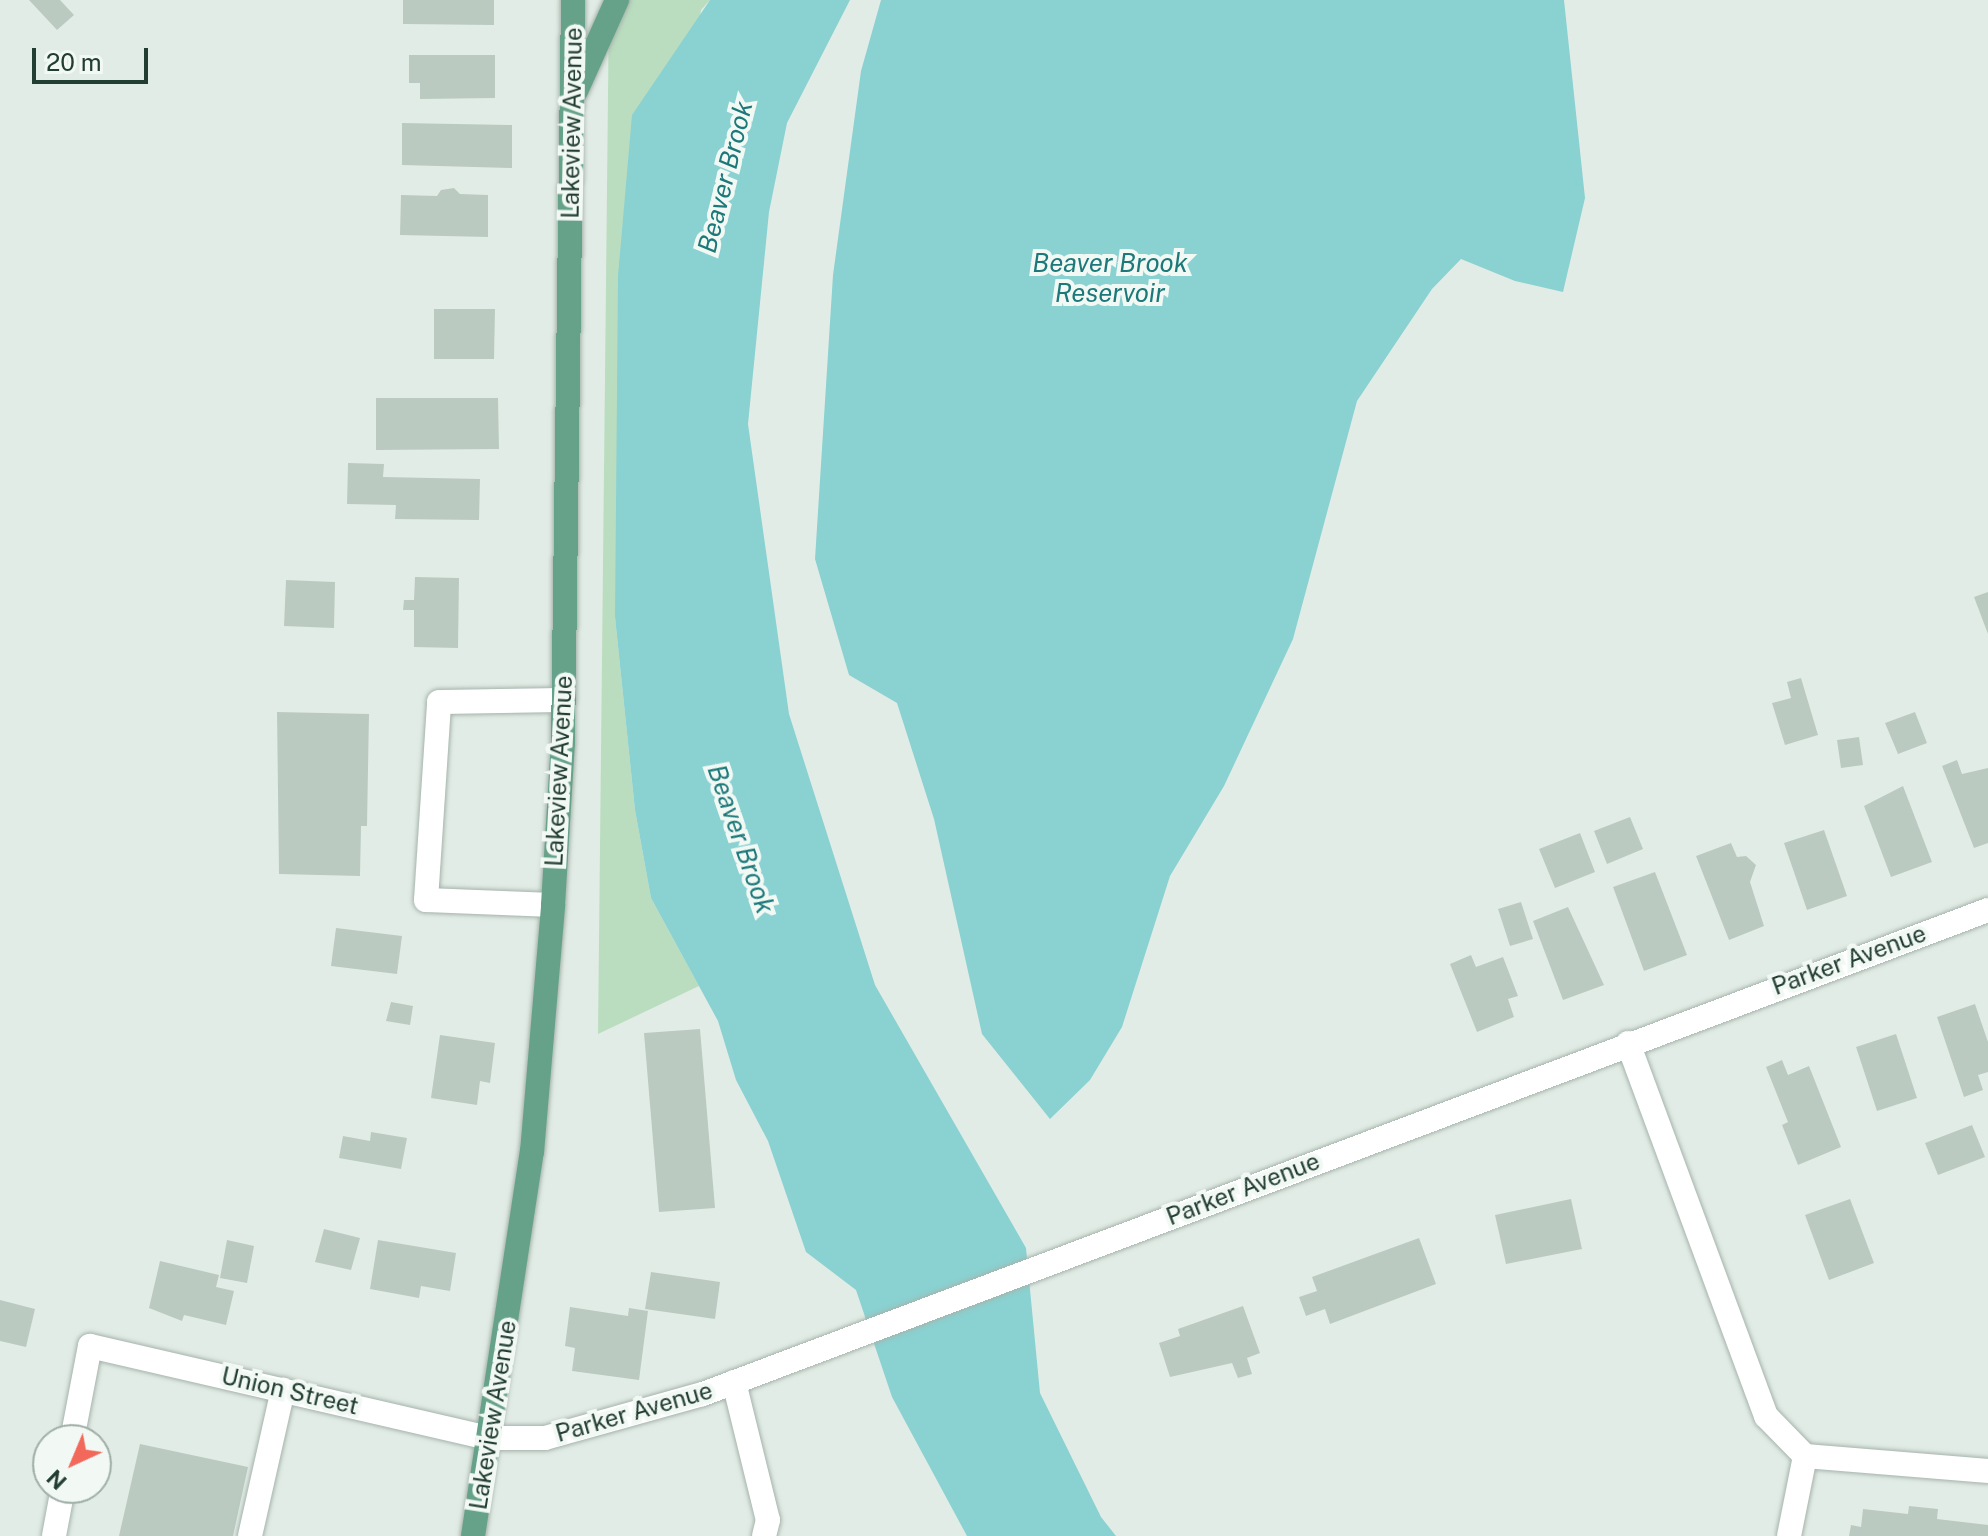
<!DOCTYPE html>
<style>
body{margin:0}
#map{position:relative;width:1988px;height:1536px;overflow:hidden;background:#e2ece6;font-family:"Public Sans",sans-serif}
div>[style]{position:absolute}
.green>*{inset:0;background:#bbddbf}
.water>*{inset:0;background:#8ad1d1}
.building>*{inset:0;background:#bacac1}
.roads{filter:drop-shadow(0 0 2px #a5b4ac) drop-shadow(0 0 2px #a5b4ac)}
.minor>*{height:24px;margin:-12px;padding:0 12px;transform-origin:12px;border-radius:12px;background:#fff}
.major>*{height:24px;margin:-12px;padding:0 12px;transform-origin:12px;border-radius:12px;background:#66a289}
span{translate:-50% -50%;white-space:nowrap;text-align:center;line-height:1.15;-webkit-text-stroke:8px #f2f9f5;paint-order:stroke}
.street-label{font-size:24px;color:#223d31}
.water-label{font-size:26px;color:#1c7879;font-style:italic}
.north{position:absolute;left:32px;top:1424px;width:80px;height:80px;box-sizing:border-box;background:#f2f9f5;border:2px solid #9faea7;border-radius:50%;rotate:224deg;font-size:22px;font-weight:700;line-height:32px;text-align:center;color:#223d31}
.north::after{content:'';display:block;margin:auto;width:28px;height:36px;background:#f2685a;clip-path:polygon(50% 0,100% 100%,50% 72%,0 100%)}
.scale{position:absolute;left:32px;top:48px;width:116px;height:36px;box-sizing:border-box;border:4px solid #223d31;border-top:0;padding-left:10px;font-size:24px;line-height:28px;white-space:nowrap;color:#223d31;-webkit-text-stroke:6px #f2f9f5;paint-order:stroke}
</style>
<div id="map">
<div class="green">
<i style="clip-path:polygon(609px 0,710px 0,701px 10px,615px 617px,635px 810px,651px 898px,699px 986px,598px 1034px)"></i>
</div>
<div class="water">
<i style="clip-path:polygon(710px 0,850px 0,787px 123px,769px 212px,748px 424px,789px 714px,875px 985px,1026px 1248px,1040px 1393px,1101px 1517px,1116px 1536px,967px 1536px,892px 1397px,856px 1290px,806px 1252px,768px 1141px,736px 1080px,718px 1021px,651px 898px,635px 810px,615px 617px,618px 276px,632px 115px)"></i>
<i style="clip-path:polygon(881px 0,1564px 0,1585px 198px,1563px 292px,1515px 281px,1461px 259px,1432px 289px,1357px 401px,1293px 639px,1224px 786px,1170px 876px,1122px 1027px,1090px 1080px,1050px 1119px,982px 1034px,934px 819px,897px 703px,849px 675px,815px 559px,833px 275px,861px 71px)"></i>
</div>
<div class="building">
<i style="clip-path:polygon(29px 0,60px 0,74px 15px,57px 30px)"></i>
<i style="clip-path:polygon(403px 0,494px 0,494px 25px,403px 24px)"></i>
<i style="clip-path:polygon(409px 55px,495px 55px,495px 98px,420px 99px,420px 83px,409px 83px)"></i>
<i style="clip-path:polygon(402px 123px,512px 125px,512px 168px,402px 165px)"></i>
<i style="clip-path:polygon(454px 188px,460px 194px,488px 195px,488px 237px,400px 235px,401px 195px,437px 196px,441px 190px)"></i>
<i style="clip-path:polygon(434px 309px,495px 309px,494px 359px,434px 359px)"></i>
<i style="clip-path:polygon(376px 398px,498px 398px,499px 449px,376px 450px)"></i>
<i style="clip-path:polygon(348px 463px,384px 464px,383px 477px,480px 479px,479px 520px,395px 519px,396px 505px,347px 504px)"></i>
<i style="clip-path:polygon(415px 577px,459px 578px,458px 648px,414px 647px,414px 610px,403px 610px,404px 600px,414px 600px)"></i>
<i style="clip-path:polygon(286px 580px,335px 582px,334px 628px,284px 626px)"></i>
<i style="clip-path:polygon(1988px 592px,1988px 634px,1974px 597px)"></i>
<i style="clip-path:polygon(1801px 678px,1818px 735px,1785px 745px,1772px 703px,1791px 698px,1787px 682px)"></i>
<i style="clip-path:polygon(277px 712px,369px 714px,367px 826px,361px 826px,360px 876px,279px 874px)"></i>
<i style="clip-path:polygon(1915px 712px,1927px 743px,1898px 754px,1885px 723px)"></i>
<i style="clip-path:polygon(1859px 737px,1863px 765px,1841px 768px,1837px 740px)"></i>
<i style="clip-path:polygon(1957px 760px,1962px 774px,1988px 768px,1988px 843px,1974px 848px,1942px 766px)"></i>
<i style="clip-path:polygon(1903px 786px,1932px 862px,1891px 877px,1864px 806px)"></i>
<i style="clip-path:polygon(1630px 817px,1643px 849px,1607px 864px,1594px 831px)"></i>
<i style="clip-path:polygon(1824px 830px,1847px 896px,1807px 910px,1784px 843px)"></i>
<i style="clip-path:polygon(1580px 833px,1595px 872px,1555px 888px,1539px 849px)"></i>
<i style="clip-path:polygon(1731px 843px,1737px 857px,1746px 856px,1756px 865px,1750px 882px,1764px 926px,1729px 940px,1696px 856px)"></i>
<i style="clip-path:polygon(1655px 872px,1687px 955px,1644px 971px,1613px 887px)"></i>
<i style="clip-path:polygon(1521px 902px,1533px 939px,1510px 946px,1498px 909px)"></i>
<i style="clip-path:polygon(1568px 907px,1604px 985px,1563px 1000px,1533px 921px)"></i>
<i style="clip-path:polygon(336px 928px,402px 936px,397px 974px,331px 966px)"></i>
<i style="clip-path:polygon(1471px 955px,1476px 967px,1503px 957px,1518px 996px,1508px 999px,1514px 1017px,1477px 1032px,1450px 964px)"></i>
<i style="clip-path:polygon(391px 1002px,413px 1006px,410px 1025px,386px 1021px)"></i>
<i style="clip-path:polygon(1975px 1004px,1988px 1042px,1988px 1072px,1978px 1075px,1983px 1090px,1964px 1097px,1937px 1017px)"></i>
<i style="clip-path:polygon(700px 1029px,715px 1208px,659px 1212px,644px 1033px)"></i>
<i style="clip-path:polygon(1896px 1034px,1917px 1098px,1877px 1111px,1856px 1047px)"></i>
<i style="clip-path:polygon(440px 1035px,495px 1043px,490px 1083px,480px 1081px,477px 1105px,431px 1098px)"></i>
<i style="clip-path:polygon(1782px 1060px,1788px 1075px,1809px 1066px,1841px 1147px,1798px 1165px,1782px 1125px,1788px 1122px,1766px 1067px)"></i>
<i style="clip-path:polygon(1972px 1125px,1985px 1157px,1938px 1175px,1925px 1143px)"></i>
<i style="clip-path:polygon(371px 1132px,407px 1138px,401px 1169px,339px 1158px,343px 1136px,370px 1141px)"></i>
<i style="clip-path:polygon(1571px 1199px,1582px 1249px,1506px 1264px,1495px 1215px)"></i>
<i style="clip-path:polygon(1850px 1199px,1874px 1263px,1829px 1280px,1805px 1215px)"></i>
<i style="clip-path:polygon(324px 1229px,360px 1238px,351px 1270px,315px 1262px)"></i>
<i style="clip-path:polygon(1419px 1238px,1436px 1284px,1330px 1324px,1325px 1309px,1306px 1316px,1299px 1297px,1317px 1291px,1312px 1277px)"></i>
<i style="clip-path:polygon(227px 1240px,254px 1246px,247px 1283px,220px 1278px)"></i>
<i style="clip-path:polygon(378px 1240px,456px 1253px,450px 1291px,421px 1286px,419px 1298px,370px 1289px)"></i>
<i style="clip-path:polygon(160px 1261px,219px 1275px,216px 1287px,234px 1291px,226px 1325px,184px 1315px,182px 1321px,149px 1308px)"></i>
<i style="clip-path:polygon(651px 1272px,720px 1282px,715px 1319px,645px 1309px)"></i>
<i style="clip-path:polygon(0 1300px,35px 1309px,26px 1347px,0 1341px)"></i>
<i style="clip-path:polygon(1243px 1306px,1260px 1353px,1247px 1358px,1252px 1374px,1238px 1378px,1232px 1363px,1170px 1377px,1159px 1343px,1180px 1336px,1178px 1329px)"></i>
<i style="clip-path:polygon(570px 1307px,628px 1316px,629px 1308px,648px 1311px,639px 1380px,572px 1371px,575px 1348px,565px 1346px)"></i>
<i style="clip-path:polygon(140px 1444px,248px 1467px,233px 1536px,119px 1536px)"></i>
<i style="clip-path:polygon(1909px 1506px,1938px 1509px,1937px 1519px,1988px 1525px,1988px 1536px,1849px 1536px,1851px 1525px,1861px 1527px,1863px 1509px,1908px 1514px)"></i>
</div>
<div class="roads">
<div class="minor">
<i style="left:553px;top:905px;width:127px;rotate:-177.7deg"></i>
<i style="left:426px;top:900px;width:198px;rotate:-86.2deg"></i>
<i style="left:439px;top:702px;width:124px;rotate:-0.9deg"></i>
<i style="left:1628px;top:1043px;width:398px;rotate:69.7deg"></i>
<i style="left:1766px;top:1416px;width:56px;rotate:45.7deg"></i>
<i style="left:1805px;top:1456px;width:184px;rotate:4.7deg"></i>
<i style="left:734px;top:1382px;width:142px;rotate:76.2deg"></i>
<i style="left:768px;top:1520px;width:16px;rotate:104deg"></i>
<i style="left:72px;top:1440px;width:96px;rotate:-79.2deg"></i>
<i style="left:90px;top:1346px;width:410px;rotate:13deg"></i>
<i style="left:490px;top:1438px;width:55px"></i>
<i style="left:545px;top:1438px;width:164px;rotate:-15.6deg"></i>
<i style="left:703px;top:1394px;width:1373px;rotate:-20.64deg"></i>
<i style="left:54px;top:1536px;width:49px;rotate:-79.4deg"></i>
<i style="left:250px;top:1536px;width:150px;rotate:-77.3deg"></i>
<i style="left:1789px;top:1536px;width:82px;rotate:-78.7deg"></i>
</div>
<div class="major">
<i style="left:576px;top:91px;width:100px;rotate:-65.7deg"></i>
<i style="left:473px;top:1536px;width:389px;rotate:-81.3deg"></i>
<i style="left:532px;top:1152px;width:248px;rotate:-85.1deg"></i>
<i style="left:553px;top:905px;width:162px;rotate:-86.5deg"></i>
<i style="left:563px;top:743px;width:743px;rotate:-89.23deg"></i>
</div>
</div>
<div class="street-label">
<span style="left:572px;top:123px;rotate:-89deg">Lakeview Avenue</span>
<span style="left:559px;top:771px;rotate:-87deg">Lakeview Avenue</span>
<span style="left:1849px;top:960px;rotate:-20deg">Parker Avenue</span>
<span style="left:1243px;top:1189px;rotate:-21deg">Parker Avenue</span>
<span style="left:290px;top:1391px;rotate:13deg">Union Street</span>
<span style="left:634px;top:1412px;rotate:-16deg">Parker Avenue</span>
<span style="left:493px;top:1415px;rotate:-81deg">Lakeview Avenue</span>
</div>
<div class="water-label">
<span style="left:725px;top:177px;rotate:-76deg">Beaver Brook</span>
<span style="left:1110px;top:278px">Beaver Brook<br>Reservoir</span>
<span style="left:741px;top:839px;rotate:71deg">Beaver Brook</span>
</div>
<div class="north">N</div>
<div class="scale">20 m</div>
</div>
